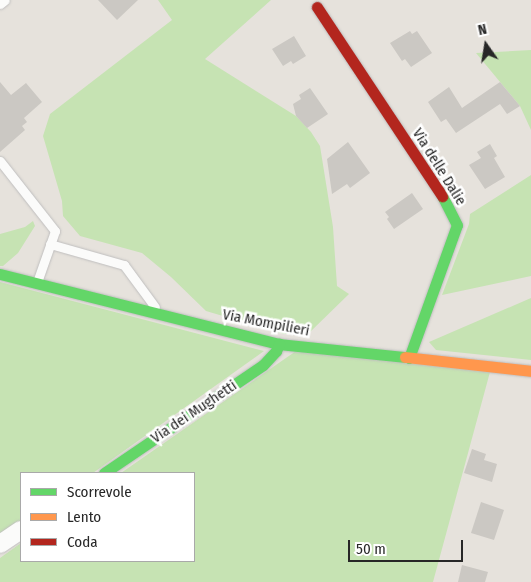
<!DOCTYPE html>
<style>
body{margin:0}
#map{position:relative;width:531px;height:582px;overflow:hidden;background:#e6e2dc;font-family:"Fira Sans Condensed",sans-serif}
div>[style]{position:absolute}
.green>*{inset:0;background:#c6e3b3}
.building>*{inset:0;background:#cbc8c3}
.roads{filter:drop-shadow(0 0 1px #bfbebe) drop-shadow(0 0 1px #bfbebe)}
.lane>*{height:9px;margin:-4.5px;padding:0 4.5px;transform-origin:4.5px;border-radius:4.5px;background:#fbfbfa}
.street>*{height:18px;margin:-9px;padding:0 9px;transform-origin:9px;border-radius:9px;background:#fbfbfa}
.fast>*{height:11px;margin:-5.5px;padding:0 5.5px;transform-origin:5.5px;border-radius:5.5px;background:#63d668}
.slow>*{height:11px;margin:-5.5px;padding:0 5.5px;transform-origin:5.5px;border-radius:5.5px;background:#ff974d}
.jam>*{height:11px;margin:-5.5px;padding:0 5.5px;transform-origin:5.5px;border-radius:5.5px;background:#b3261e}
span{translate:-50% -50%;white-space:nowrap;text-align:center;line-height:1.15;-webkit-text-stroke:5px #fff;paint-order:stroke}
.street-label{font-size:15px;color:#272727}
.legend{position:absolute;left:20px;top:472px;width:175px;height:90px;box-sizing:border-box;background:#fff;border:1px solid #a9a9a9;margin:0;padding:6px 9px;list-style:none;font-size:15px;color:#272727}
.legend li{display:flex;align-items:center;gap:10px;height:25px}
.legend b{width:25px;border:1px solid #a9a9a9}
.north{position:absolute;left:461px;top:20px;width:50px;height:50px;-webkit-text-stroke:4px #fff;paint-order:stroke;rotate:347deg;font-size:14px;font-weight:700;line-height:20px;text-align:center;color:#272727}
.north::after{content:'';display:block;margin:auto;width:18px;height:22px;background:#272727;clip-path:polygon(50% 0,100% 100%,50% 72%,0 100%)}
.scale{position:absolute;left:348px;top:540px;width:115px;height:22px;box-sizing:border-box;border:2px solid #272727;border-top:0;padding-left:6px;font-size:15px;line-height:18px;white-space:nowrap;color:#272727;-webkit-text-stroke:4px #fff;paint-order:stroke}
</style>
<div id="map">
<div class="green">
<i style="clip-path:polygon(158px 0,271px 0,205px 59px,296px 116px,311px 132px,320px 146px,333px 227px,337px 286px,349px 294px,309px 333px,284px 334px,206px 311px,171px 277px,142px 253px,80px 236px,63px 216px,62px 201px,43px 136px,50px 114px,172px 20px)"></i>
<i style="clip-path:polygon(531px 50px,531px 130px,520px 106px,476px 53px)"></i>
<i style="clip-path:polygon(531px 175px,531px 276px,442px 295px,469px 224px,470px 214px)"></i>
<i style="clip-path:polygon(33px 221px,35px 226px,18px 253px,3px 266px,0 266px,0 234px,25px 227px)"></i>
<i style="clip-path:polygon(0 282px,264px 351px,93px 473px,21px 473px,21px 522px,0 536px)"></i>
<i style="clip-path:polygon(531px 298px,531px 360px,436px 350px,429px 342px)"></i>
<i style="clip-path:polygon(296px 351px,490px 372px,433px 582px,0 582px,0 558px,21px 543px,21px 561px,194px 561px,194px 473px,121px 473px)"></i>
</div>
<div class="building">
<i style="clip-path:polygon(98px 0,138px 0,117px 20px)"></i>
<i style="clip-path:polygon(410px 31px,412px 34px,417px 31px,432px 53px,411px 67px,405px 59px,402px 61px,390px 43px)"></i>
<i style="clip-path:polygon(294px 36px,306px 56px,293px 64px,291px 61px,283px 66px,272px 49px)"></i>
<i style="clip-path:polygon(0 82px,11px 95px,26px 83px,42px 102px,24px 118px,27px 122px,22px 126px,25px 130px,0 152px)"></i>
<i style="clip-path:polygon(500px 82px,520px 106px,507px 114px,500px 104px,456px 133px,446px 119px,441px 122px,428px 102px,449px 87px,462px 108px)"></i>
<i style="clip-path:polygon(310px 88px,328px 114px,307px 128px,296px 116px,293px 104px,301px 99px,299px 95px)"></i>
<i style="clip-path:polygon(348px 142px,370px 173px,350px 188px,347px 184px,332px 194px,327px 159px)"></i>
<i style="clip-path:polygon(490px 144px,497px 156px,494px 158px,505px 177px,485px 189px,469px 165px,481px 158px,477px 152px)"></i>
<i style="clip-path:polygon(412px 193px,423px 209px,394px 229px,387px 219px,389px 217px,385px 212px)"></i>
<i style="clip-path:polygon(472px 449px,486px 454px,484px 460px,497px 464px,492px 482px,464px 473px)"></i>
<i style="clip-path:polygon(481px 502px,504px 510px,494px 540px,471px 533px)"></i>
<i style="clip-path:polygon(462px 565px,488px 572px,485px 582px,458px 582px)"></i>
</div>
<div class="roads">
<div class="lane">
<i style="left:0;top:4px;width:6px;rotate:-39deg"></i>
<i style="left:0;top:161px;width:89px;rotate:51.8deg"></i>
<i style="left:55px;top:231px;width:54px;rotate:109.4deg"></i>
<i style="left:50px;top:244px;width:77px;rotate:15.8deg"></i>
<i style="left:124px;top:265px;width:52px;rotate:53.6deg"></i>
</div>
<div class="street">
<i style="left:0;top:544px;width:25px;rotate:-34deg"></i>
</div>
<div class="fast">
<i style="left:0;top:274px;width:288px;rotate:14.1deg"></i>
<i style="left:279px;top:344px;width:127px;rotate:5.9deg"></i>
<i style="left:409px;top:358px;width:141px;rotate:-70.2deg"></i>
<i style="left:457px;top:225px;width:33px;rotate:-117deg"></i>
<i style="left:104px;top:473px;width:192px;rotate:-34.2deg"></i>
<i style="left:263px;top:365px;width:19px;rotate:-47deg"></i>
<i style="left:276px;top:351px;width:8px;rotate:-67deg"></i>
</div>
<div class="slow">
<i style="left:405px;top:357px;width:127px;rotate:6.3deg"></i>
</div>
<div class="jam">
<i style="left:317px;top:7px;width:227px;rotate:56.5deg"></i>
</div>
</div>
<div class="street-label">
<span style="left:439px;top:167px;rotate:58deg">Via delle Dalie</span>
<span style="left:266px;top:323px;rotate:11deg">Via Mompilieri</span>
<span style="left:194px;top:412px;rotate:-34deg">Via dei Mughetti</span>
</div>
<ul class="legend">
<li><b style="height:6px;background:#63d668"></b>Scorrevole</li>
<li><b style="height:6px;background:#ff974d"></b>Lento</li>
<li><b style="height:6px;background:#b3261e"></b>Coda</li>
</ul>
<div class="north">N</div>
<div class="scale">50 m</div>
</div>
